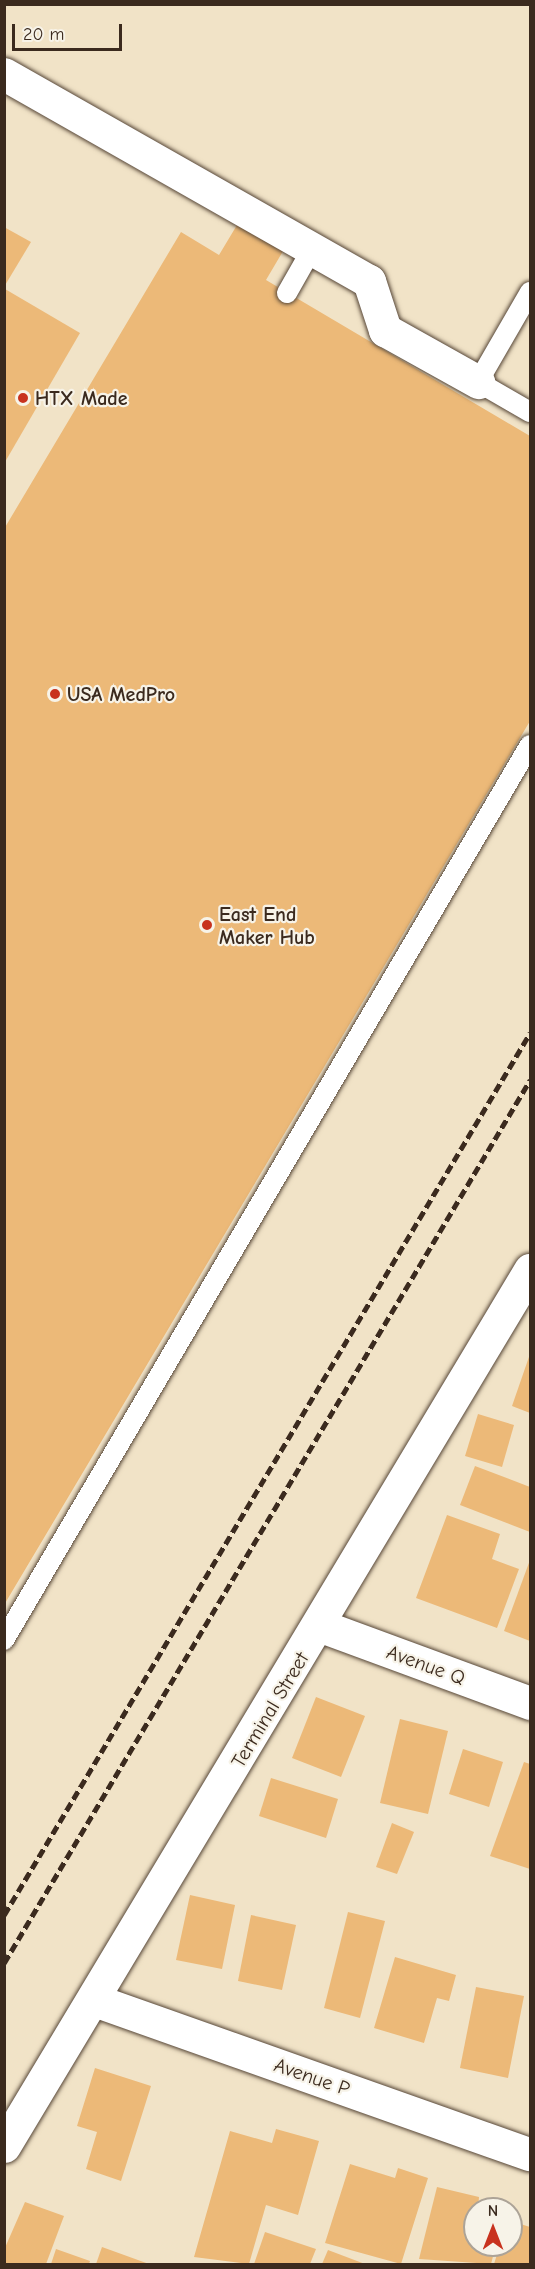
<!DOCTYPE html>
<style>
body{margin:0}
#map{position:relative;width:535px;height:2269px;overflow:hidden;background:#f1e3c7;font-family:"Comic Neue",sans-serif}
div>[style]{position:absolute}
.building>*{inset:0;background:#ecb978}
.roads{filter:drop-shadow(0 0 2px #564637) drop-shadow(0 0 2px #564637)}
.service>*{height:20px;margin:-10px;padding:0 10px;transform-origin:10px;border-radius:10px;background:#fff}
.minor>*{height:33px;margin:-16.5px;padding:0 16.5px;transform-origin:16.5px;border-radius:16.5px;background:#fff}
.rail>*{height:4.5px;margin-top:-2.25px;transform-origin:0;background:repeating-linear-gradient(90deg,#3b2a1e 0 9px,transparent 0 13.5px)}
.dots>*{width:16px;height:16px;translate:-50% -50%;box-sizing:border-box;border:3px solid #f7f3e8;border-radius:50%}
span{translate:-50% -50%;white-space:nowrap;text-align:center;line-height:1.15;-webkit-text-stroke:4.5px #f7f3e8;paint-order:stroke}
.poi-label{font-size:20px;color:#3b2a1e;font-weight:700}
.left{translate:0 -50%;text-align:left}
.street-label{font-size:20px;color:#3b2a1e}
.frame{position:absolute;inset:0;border:6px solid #3b2a1e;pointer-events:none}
.north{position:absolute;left:463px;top:2197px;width:60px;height:60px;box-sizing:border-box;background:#f7f3e8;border:2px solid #aca397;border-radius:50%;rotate:0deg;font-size:16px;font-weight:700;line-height:24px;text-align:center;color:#3b2a1e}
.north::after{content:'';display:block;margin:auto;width:21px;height:27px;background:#c8321e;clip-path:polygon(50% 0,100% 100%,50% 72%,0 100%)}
.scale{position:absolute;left:12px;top:24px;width:110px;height:27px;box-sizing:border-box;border:3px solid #3b2a1e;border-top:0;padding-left:8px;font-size:18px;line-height:21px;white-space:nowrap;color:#3b2a1e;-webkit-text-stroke:4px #f7f3e8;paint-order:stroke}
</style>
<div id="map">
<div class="building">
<i style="clip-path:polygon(243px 215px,289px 241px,266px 280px,530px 436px,530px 721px,4px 1605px,4px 529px,181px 232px,219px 255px)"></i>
<i style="clip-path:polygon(4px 227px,31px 242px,4px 287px)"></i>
<i style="clip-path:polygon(5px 289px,80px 333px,5px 462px)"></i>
<i style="clip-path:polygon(530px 1354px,530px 1413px,512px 1406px)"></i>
<i style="clip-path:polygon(478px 1414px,514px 1425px,502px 1467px,465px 1456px)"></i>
<i style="clip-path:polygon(475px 1466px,530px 1487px,530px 1532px,460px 1505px)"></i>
<i style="clip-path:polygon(447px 1515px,500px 1534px,492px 1559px,519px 1569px,497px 1628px,416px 1598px)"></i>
<i style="clip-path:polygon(530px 1560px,530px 1641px,504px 1631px)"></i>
<i style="clip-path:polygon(316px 1697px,365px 1716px,341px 1777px,292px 1758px)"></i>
<i style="clip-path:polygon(400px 1719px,448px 1731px,428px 1814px,380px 1803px)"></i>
<i style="clip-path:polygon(463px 1749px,503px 1762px,489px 1807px,449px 1794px)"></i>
<i style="clip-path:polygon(524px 1762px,530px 1764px,530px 1869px,490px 1856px)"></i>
<i style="clip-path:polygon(271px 1778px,338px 1799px,326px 1838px,259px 1816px)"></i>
<i style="clip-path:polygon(392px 1823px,414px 1832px,397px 1874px,376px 1867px)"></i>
<i style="clip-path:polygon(190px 1895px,235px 1905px,222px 1969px,176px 1960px)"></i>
<i style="clip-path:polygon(348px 1912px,385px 1921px,360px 2018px,324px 2008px)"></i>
<i style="clip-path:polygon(251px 1915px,296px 1925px,282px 1990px,238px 1981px)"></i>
<i style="clip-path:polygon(395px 1957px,456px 1975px,449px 2001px,437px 1998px,424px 2043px,374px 2028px)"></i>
<i style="clip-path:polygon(476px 1987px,524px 1996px,508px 2078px,460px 2068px)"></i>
<i style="clip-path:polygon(95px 2068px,151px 2086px,121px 2181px,86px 2169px,97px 2132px,77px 2126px)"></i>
<i style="clip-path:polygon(276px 2129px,319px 2141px,298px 2215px,266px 2205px,249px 2264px,194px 2257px,230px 2131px,272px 2143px)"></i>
<i style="clip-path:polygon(350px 2164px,395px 2178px,398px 2168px,428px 2178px,401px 2264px,325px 2243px)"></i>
<i style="clip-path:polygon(437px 2187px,479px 2197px,475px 2245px,496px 2245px,491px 2264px,419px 2259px)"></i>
<i style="clip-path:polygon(25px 2202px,64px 2216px,46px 2264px,4px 2264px,4px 2250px)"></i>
<i style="clip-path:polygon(511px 2221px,530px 2227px,530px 2264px,494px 2264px,500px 2245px,511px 2245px)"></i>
<i style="clip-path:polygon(265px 2232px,316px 2249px,310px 2264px,254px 2264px)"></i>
<i style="clip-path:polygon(102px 2247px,149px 2264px,96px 2264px)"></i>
<i style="clip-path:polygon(56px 2249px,90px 2261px,89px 2264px,51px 2264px)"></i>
<i style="clip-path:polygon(328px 2250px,365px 2264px,322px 2264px)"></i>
</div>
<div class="roads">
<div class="service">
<i style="left:530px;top:292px;width:104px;rotate:120deg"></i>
<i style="left:478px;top:382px;width:60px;rotate:30deg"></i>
<i style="left:287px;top:293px;width:51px;rotate:-60.4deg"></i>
<i style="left:4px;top:1640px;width:1038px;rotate:-59.56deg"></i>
</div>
<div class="minor">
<i style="left:4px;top:74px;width:420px;rotate:29.6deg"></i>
<i style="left:369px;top:281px;width:52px;rotate:71.9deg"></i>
<i style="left:385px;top:330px;width:107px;rotate:29.2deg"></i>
<i style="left:321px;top:1626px;width:223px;rotate:20.2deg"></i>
<i style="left:94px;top:2000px;width:462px;rotate:19.5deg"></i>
<i style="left:4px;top:2146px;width:1022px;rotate:-59.02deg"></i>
</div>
</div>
<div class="rail">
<i style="left:4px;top:1915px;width:1027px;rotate:-59.19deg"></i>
<i style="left:4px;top:1963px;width:1028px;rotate:-59.22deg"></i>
</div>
<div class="dots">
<i style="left:23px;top:398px;background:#c8321e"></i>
<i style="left:55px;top:694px;background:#c8321e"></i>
<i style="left:207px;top:925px;background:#c8321e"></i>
</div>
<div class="poi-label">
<span class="left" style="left:35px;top:398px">HTX Made</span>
<span class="left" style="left:67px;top:694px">USA MedPro</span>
<span class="left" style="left:219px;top:926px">East End<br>Maker Hub</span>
</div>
<div class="street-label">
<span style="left:426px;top:1665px;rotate:20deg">Avenue Q</span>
<span style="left:270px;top:1710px;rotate:-59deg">Terminal Street</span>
<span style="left:312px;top:2077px;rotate:19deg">Avenue P</span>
</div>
<div class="frame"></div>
<div class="north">N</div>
<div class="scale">20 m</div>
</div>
